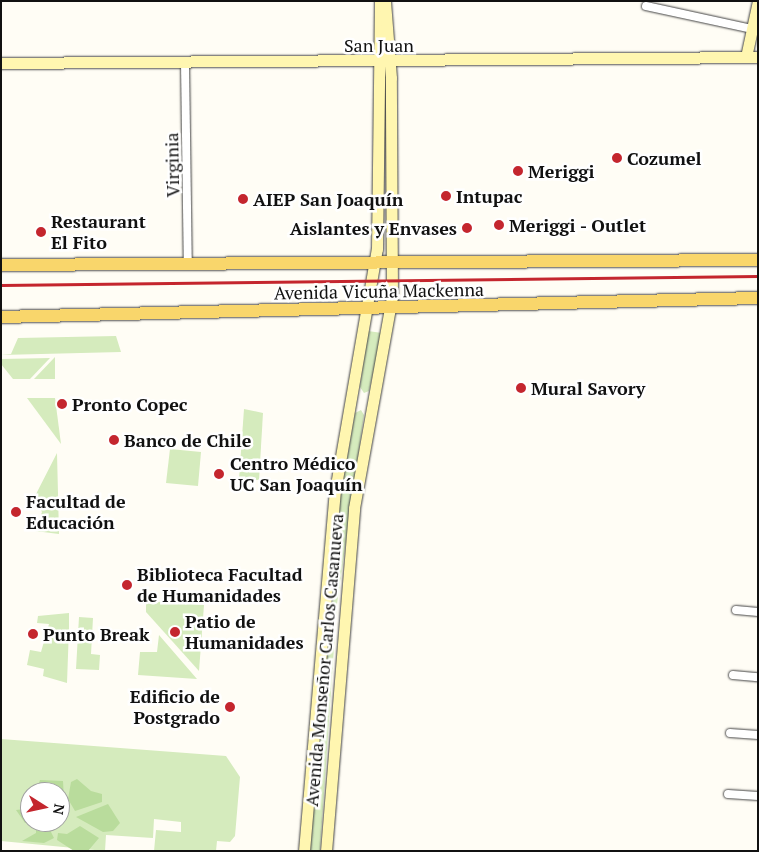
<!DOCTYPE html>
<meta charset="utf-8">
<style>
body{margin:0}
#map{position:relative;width:759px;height:852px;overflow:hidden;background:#fffdf5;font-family:"PT Serif",serif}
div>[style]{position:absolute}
.green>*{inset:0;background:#d5ebbd}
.forest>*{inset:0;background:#b9dc9c}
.roads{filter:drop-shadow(0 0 1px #444) drop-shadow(0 0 1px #444)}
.street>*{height:8px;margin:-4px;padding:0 4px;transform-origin:4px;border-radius:4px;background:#fff}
.secondary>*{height:11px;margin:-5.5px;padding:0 5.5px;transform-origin:5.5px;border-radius:5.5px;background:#fff6b0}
.primary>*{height:12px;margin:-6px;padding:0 6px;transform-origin:6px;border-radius:6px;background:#f9d66b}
.rail>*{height:3px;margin:-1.5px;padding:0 1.5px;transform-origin:1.5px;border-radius:1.5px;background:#c4262e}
.dots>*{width:14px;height:14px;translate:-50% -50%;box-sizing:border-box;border:2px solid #fff;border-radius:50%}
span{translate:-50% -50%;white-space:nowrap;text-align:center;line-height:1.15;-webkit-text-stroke:5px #fff;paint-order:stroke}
.street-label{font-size:18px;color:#111}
.poi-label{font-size:18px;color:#111;font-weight:700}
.left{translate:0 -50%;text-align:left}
.right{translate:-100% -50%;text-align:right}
.frame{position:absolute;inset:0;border:2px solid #111;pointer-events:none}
.north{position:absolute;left:20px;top:782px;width:50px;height:50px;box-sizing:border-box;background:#fff;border:1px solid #a0a0a0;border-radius:50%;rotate:100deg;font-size:14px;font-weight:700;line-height:20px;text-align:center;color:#111}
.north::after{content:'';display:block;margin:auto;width:18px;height:22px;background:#c4262e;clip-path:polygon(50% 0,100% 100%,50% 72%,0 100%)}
</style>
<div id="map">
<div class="green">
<i style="clip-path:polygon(368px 331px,382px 333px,369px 391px,364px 393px,360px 387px)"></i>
<i style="clip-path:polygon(116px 336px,121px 352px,1px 355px,11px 354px,18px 338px)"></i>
<i style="clip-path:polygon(55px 357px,55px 379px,34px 379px)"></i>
<i style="clip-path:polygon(50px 358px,30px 379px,13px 379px,1px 364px,1px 359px)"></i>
<i style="clip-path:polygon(27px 398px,55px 398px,61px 444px)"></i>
<i style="clip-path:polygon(244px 409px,263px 413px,259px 480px,239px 479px)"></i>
<i style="clip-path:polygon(361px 410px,364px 415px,337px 604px,320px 851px,309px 851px,340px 499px,355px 413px)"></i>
<i style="clip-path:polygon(170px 449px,201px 452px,198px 486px,166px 483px)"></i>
<i style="clip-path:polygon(57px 453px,59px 534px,35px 531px,42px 512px,34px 498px)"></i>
<i style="clip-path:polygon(146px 601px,204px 605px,199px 671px,146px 612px)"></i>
<i style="clip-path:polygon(69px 613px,69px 628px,67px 683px,43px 676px,44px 669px,27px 665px,30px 650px,41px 652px,49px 624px,37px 623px,38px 616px)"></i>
<i style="clip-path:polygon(79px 617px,93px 618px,91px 654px,100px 655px,99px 670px,76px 669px)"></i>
<i style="clip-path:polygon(159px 635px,197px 679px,138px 675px,140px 652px,157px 652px)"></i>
<i style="clip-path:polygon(evenodd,1px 739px,226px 756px,240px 777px,235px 836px,230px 842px,217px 841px,216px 851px,154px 851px,156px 830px,181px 832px,181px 822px,154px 819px,153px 838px,106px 835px,105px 851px,1px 841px,1px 739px,30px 792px,60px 792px,60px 822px,30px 822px,30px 792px)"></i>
</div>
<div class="forest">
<i style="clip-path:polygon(77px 779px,91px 791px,102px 794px,102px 802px,75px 811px,68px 799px,71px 782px)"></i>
<i style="clip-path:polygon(40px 780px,63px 781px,64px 798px,60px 800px,60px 792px,36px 792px)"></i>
<i style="clip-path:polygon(30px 799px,30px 822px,25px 823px,16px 810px,24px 809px)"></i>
<i style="clip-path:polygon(108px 804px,120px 823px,113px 831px,103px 832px,76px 817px)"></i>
<i style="clip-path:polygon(36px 822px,46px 822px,54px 838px,44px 843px,22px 841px,36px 833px)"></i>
<i style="clip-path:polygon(80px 826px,99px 838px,88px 851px,74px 851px,57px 840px,58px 833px,67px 834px)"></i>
</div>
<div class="roads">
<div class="street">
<i style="left:646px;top:6px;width:108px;rotate:12.2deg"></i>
<i style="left:185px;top:63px;width:203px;rotate:89.2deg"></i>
<i style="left:736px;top:610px;width:22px;rotate:5deg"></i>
<i style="left:733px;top:675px;width:25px;rotate:5deg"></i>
<i style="left:730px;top:733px;width:28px;rotate:4deg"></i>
<i style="left:728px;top:794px;width:30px;rotate:4deg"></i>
</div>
<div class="secondary">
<i style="left:746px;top:57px;width:57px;rotate:-77.9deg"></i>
<i style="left:1px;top:63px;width:757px;rotate:-0.45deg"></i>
<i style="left:304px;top:851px;width:361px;rotate:-85.1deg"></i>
<i style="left:335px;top:491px;width:246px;rotate:-80.2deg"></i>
<i style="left:377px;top:249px;width:248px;rotate:-89.3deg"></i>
<i style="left:326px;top:851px;width:344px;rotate:-85.3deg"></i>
<i style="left:354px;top:508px;width:215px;rotate:-79.8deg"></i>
<i style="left:392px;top:296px;width:218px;rotate:-90.3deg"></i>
<i style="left:391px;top:78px;width:77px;rotate:-94.5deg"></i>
</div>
<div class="primary">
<i style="left:1px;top:265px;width:757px;rotate:-0.38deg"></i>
<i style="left:1px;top:317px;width:757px;rotate:-1.44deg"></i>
</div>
</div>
<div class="rail">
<i style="left:1px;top:285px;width:757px;rotate:-0.68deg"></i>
</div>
<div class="dots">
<i style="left:617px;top:158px;background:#c4262e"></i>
<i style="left:518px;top:171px;background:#c4262e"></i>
<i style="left:446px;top:196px;background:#c4262e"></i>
<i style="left:243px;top:199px;background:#c4262e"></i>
<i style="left:499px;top:225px;background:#c4262e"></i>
<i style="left:467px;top:228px;background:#c4262e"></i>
<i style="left:41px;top:232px;background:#c4262e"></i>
<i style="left:521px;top:388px;background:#c4262e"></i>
<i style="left:62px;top:404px;background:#c4262e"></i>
<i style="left:114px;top:440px;background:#c4262e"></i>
<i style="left:219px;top:474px;background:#c4262e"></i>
<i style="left:16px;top:512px;background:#c4262e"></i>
<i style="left:127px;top:585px;background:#c4262e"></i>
<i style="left:175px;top:632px;background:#c4262e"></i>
<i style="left:33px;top:634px;background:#c4262e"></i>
<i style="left:230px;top:707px;background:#c4262e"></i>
</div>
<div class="street-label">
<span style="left:379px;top:45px">San Juan</span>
<span style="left:172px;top:165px;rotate:-91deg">Virginia</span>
<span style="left:379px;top:291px;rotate:-1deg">Avenida Vicuña Mackenna</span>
<span style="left:324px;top:660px;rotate:-85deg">Avenida Monseñor Carlos Casanueva</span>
</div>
<div class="poi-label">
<span class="left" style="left:627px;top:158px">Cozumel</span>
<span class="left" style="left:528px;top:171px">Meriggi</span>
<span class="left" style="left:456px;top:196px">Intupac</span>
<span class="left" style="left:253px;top:199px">AIEP San Joaquín</span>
<span class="left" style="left:51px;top:232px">Restaurant<br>El Fito</span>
<span class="left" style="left:509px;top:225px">Meriggi - Outlet</span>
<span class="right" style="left:457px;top:228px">Aislantes y Envases</span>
<span class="left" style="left:531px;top:388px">Mural Savory</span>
<span class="left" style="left:72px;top:404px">Pronto Copec</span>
<span class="left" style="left:124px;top:440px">Banco de Chile</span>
<span class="left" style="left:230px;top:474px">Centro Médico<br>UC San Joaquín</span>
<span class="left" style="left:26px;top:512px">Facultad de<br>Educación</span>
<span class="left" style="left:137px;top:585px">Biblioteca Facultad<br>de Humanidades</span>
<span class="left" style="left:185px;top:632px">Patio de<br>Humanidades</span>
<span class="left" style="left:43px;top:634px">Punto Break</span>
<span class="right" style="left:220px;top:707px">Edificio de<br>Postgrado</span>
</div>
<div class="frame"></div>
<div class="north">N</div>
</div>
